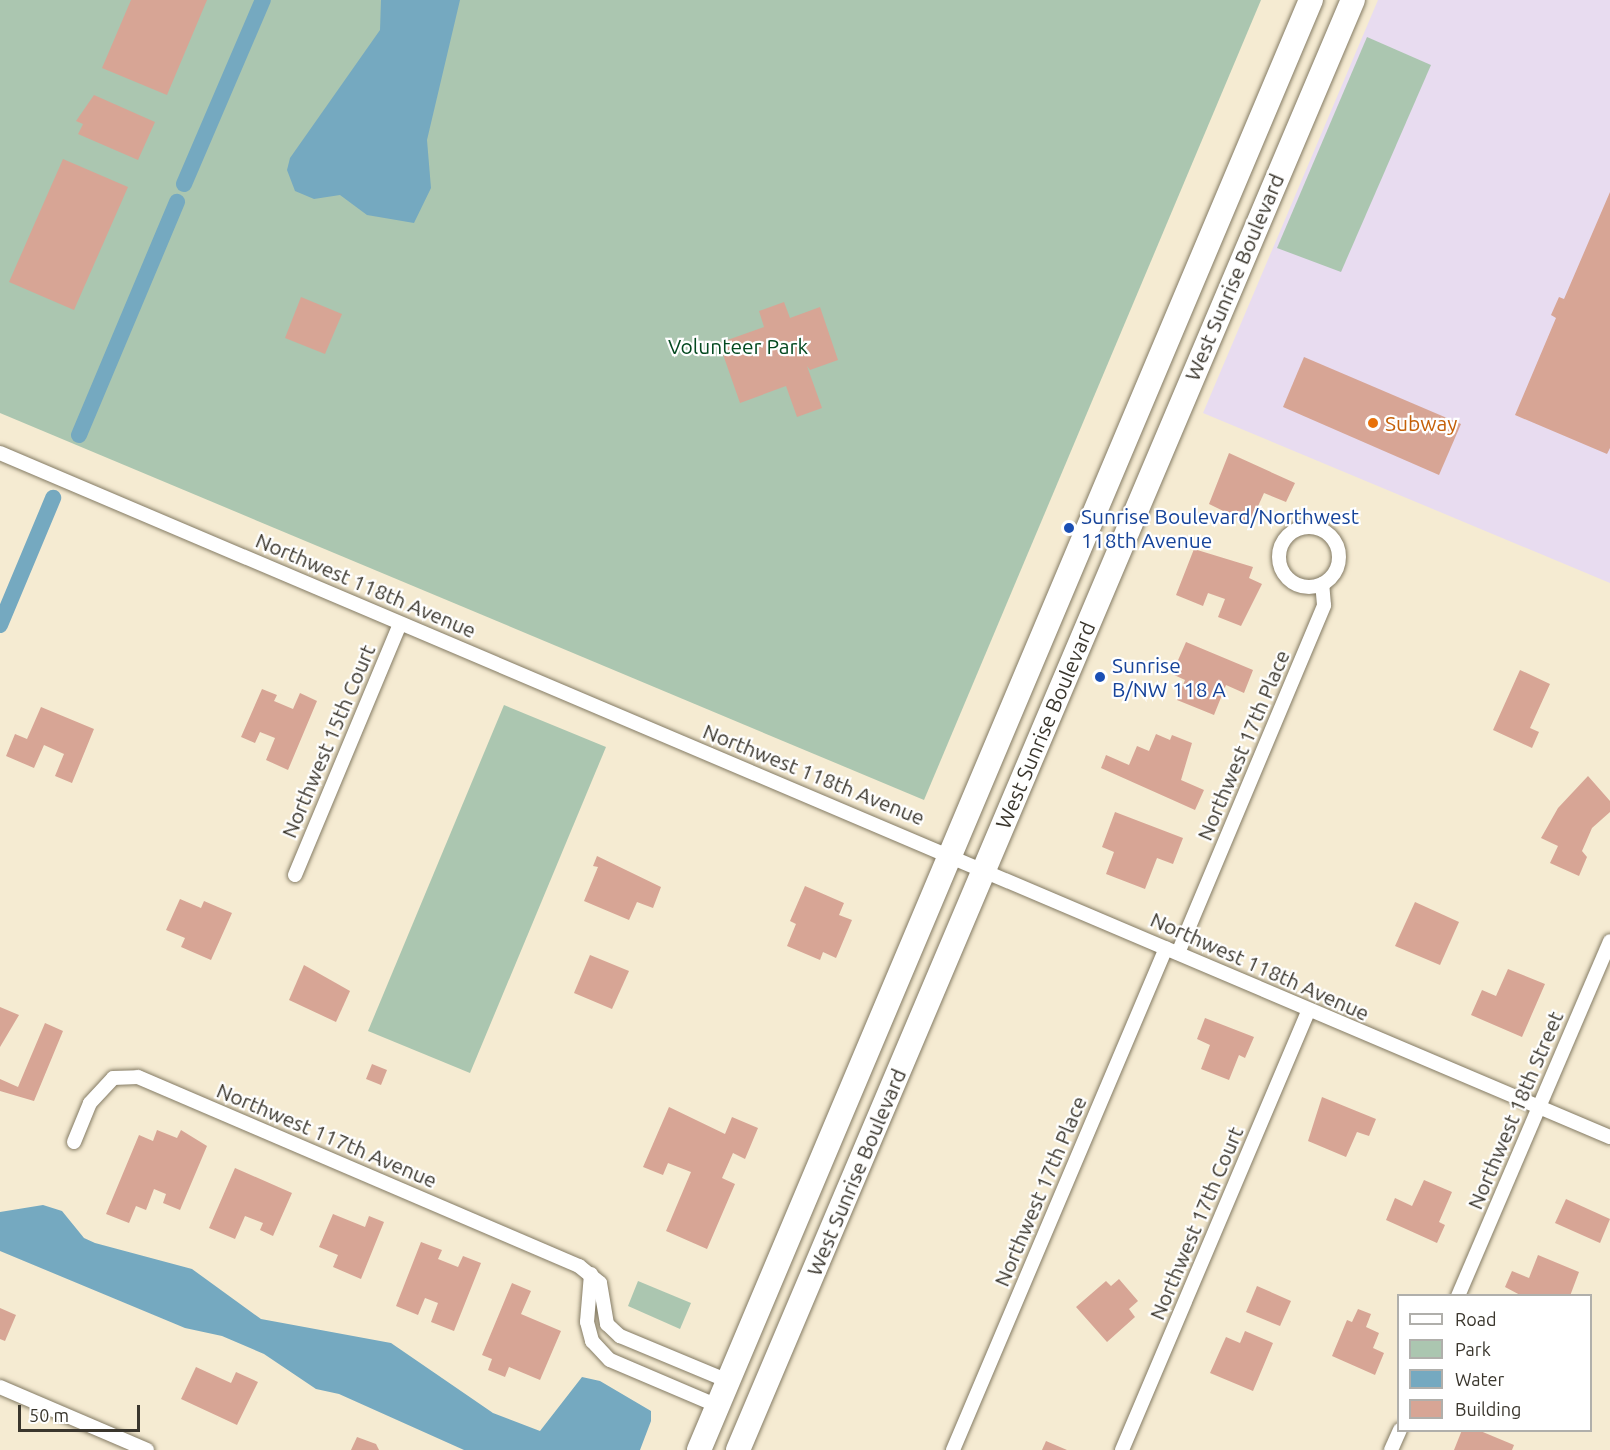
<!DOCTYPE html>
<style>
body{margin:0}
#map{position:relative;width:1610px;height:1450px;overflow:hidden;background:#f5ebd2;font-family:Ubuntu,sans-serif}
div>[style]{position:absolute}
.commercial>*{inset:0;background:#e8dcf0}
.green>*{inset:0;background:#abc6b0}
.water>*{inset:0;background:#75a9c0}
.canal>*{height:16px;margin:-8px;padding:0 8px;transform-origin:8px;border-radius:8px;background:#75a9c0}
.building>*{inset:0;background:#d7a595}
.roads{filter:drop-shadow(0 0 2px #847b64) drop-shadow(0 0 2px #847b64)}
.street>*{height:14px;margin:-7px;padding:0 7px;transform-origin:7px;border-radius:7px;background:#fff}
.street>.ring{margin:-7px;padding:0;box-sizing:content-box;background:none;border:14px solid #fff;border-radius:50%}
.highway>*{height:24px;margin:-12px;padding:0 12px;transform-origin:12px;border-radius:12px;background:#fff}
.dots>*{width:16px;height:16px;translate:-50% -50%;box-sizing:border-box;border:3px solid #fff;border-radius:50%}
span{translate:-50% -50%;white-space:nowrap;text-align:center;line-height:1.15;-webkit-text-stroke:4.5px #fff;paint-order:stroke}
.street-label{font-size:21px;color:#3a362d}
.park-label{font-size:21px;color:#044920}
.food-label{font-size:21px;color:#c56008}
.left{translate:0 -50%;text-align:left}
.transit-label{font-size:21px;color:#164399}
.legend{position:absolute;left:1397px;top:1294px;width:195px;height:138px;box-sizing:border-box;background:#fff;border:2px solid #b0afab;margin:0;padding:8px 10px;list-style:none;font-size:18px;color:#3a362d}
.legend li{display:flex;align-items:center;gap:12px;height:30px}
.legend b{width:30px;border:2px solid #b0afab}
.scale{position:absolute;left:18px;top:1405px;width:122px;height:27px;box-sizing:border-box;border:3px solid #3a362d;border-top:0;padding-left:8px;font-size:18px;line-height:21px;white-space:nowrap;color:#3a362d;-webkit-text-stroke:4px #fff;paint-order:stroke}
</style>
<div id="map">
<div class="commercial">
<i style="clip-path:polygon(1378px 0,1610px 0,1610px 583px,1203px 413px)"></i>
</div>
<div class="green">
<i style="clip-path:polygon(0 0,1261px 0,924px 800px,0 413px)"></i>
<i style="clip-path:polygon(1367px 37px,1431px 65px,1341px 272px,1277px 248px)"></i>
<i style="clip-path:polygon(504px 705px,606px 747px,470px 1073px,368px 1031px)"></i>
<i style="clip-path:polygon(638px 1281px,691px 1303px,680px 1329px,628px 1306px)"></i>
</div>
<div class="water">
<i style="clip-path:polygon(381px 0,460px 0,427px 140px,431px 188px,414px 223px,367px 215px,340px 195px,314px 199px,295px 191px,287px 170px,290px 158px,380px 30px)"></i>
<i style="clip-path:polygon(43px 1205px,62px 1211px,84px 1238px,95px 1243px,192px 1269px,261px 1319px,391px 1343px,493px 1413px,540px 1431px,582px 1377px,600px 1381px,651px 1411px,651px 1421px,640px 1450px,464px 1450px,339px 1394px,316px 1389px,264px 1354px,222px 1336px,185px 1328px,0 1251px,0 1212px)"></i>
</div>
<div class="canal">
<i style="left:184px;top:184px;width:200px;rotate:-66.8deg"></i>
<i style="left:79px;top:435px;width:253px;rotate:-67.2deg"></i>
<i style="left:0;top:625px;width:138px;rotate:-67.3deg"></i>
</div>
<div class="building">
<i style="clip-path:polygon(131px 0,207px 0,167px 95px,102px 68px)"></i>
<i style="clip-path:polygon(94px 95px,155px 122px,138px 160px,78px 134px,83px 124px,76px 121px)"></i>
<i style="clip-path:polygon(63px 159px,128px 187px,74px 310px,9px 282px)"></i>
<i style="clip-path:polygon(1610px 192px,1610px 448px,1607px 454px,1515px 415px,1556px 318px,1551px 315px,1559px 297px,1564px 299px)"></i>
<i style="clip-path:polygon(301px 297px,342px 314px,325px 354px,285px 338px)"></i>
<i style="clip-path:polygon(784px 302px,790px 318px,820px 307px,838px 360px,810px 370px,807px 366px,822px 408px,797px 417px,786px 386px,740px 403px,719px 343px,764px 327px,759px 311px)"></i>
<i style="clip-path:polygon(1304px 357px,1461px 424px,1439px 475px,1283px 407px)"></i>
<i style="clip-path:polygon(1229px 453px,1295px 483px,1286px 502px,1264px 493px,1250px 524px,1209px 504px)"></i>
<i style="clip-path:polygon(1194px 549px,1253px 567px,1249px 578px,1262px 584px,1241px 626px,1218px 617px,1225px 599px,1208px 593px,1203px 606px,1176px 595px)"></i>
<i style="clip-path:polygon(1186px 642px,1253px 670px,1244px 693px,1226px 685px,1214px 715px,1177px 700px,1185px 680px,1172px 674px)"></i>
<i style="clip-path:polygon(1520px 670px,1550px 684px,1530px 728px,1539px 732px,1532px 748px,1493px 730px)"></i>
<i style="clip-path:polygon(262px 689px,277px 695px,274px 701px,293px 709px,300px 693px,317px 701px,288px 770px,266px 760px,275px 738px,260px 732px,255px 743px,241px 737px)"></i>
<i style="clip-path:polygon(41px 707px,94px 729px,72px 783px,55px 776px,64px 754px,44px 745px,34px 768px,6px 756px,15px 734px,27px 739px)"></i>
<i style="clip-path:polygon(1156px 734px,1170px 740px,1172px 735px,1192px 743px,1181px 780px,1204px 790px,1195px 810px,1101px 768px,1106px 755px,1129px 765px,1137px 746px,1149px 751px)"></i>
<i style="clip-path:polygon(1588px 776px,1610px 801px,1610px 812px,1592px 828px,1582px 851px,1587px 857px,1579px 876px,1550px 863px,1558px 846px,1541px 838px,1558px 808px)"></i>
<i style="clip-path:polygon(1115px 812px,1183px 838px,1173px 864px,1157px 858px,1145px 889px,1106px 874px,1114px 852px,1102px 847px)"></i>
<i style="clip-path:polygon(597px 856px,661px 887px,653px 908px,637px 902px,629px 920px,584px 901px,598px 867px,593px 866px)"></i>
<i style="clip-path:polygon(805px 886px,844px 903px,839px 915px,852px 920px,836px 958px,823px 952px,820px 960px,787px 946px,796px 924px,790px 921px)"></i>
<i style="clip-path:polygon(180px 899px,201px 908px,204px 901px,232px 913px,211px 960px,181px 947px,185px 938px,166px 930px)"></i>
<i style="clip-path:polygon(1415px 902px,1459px 922px,1440px 965px,1395px 946px)"></i>
<i style="clip-path:polygon(590px 955px,629px 971px,612px 1009px,574px 993px)"></i>
<i style="clip-path:polygon(304px 965px,350px 991px,336px 1022px,289px 1000px)"></i>
<i style="clip-path:polygon(1508px 969px,1545px 984px,1522px 1037px,1471px 1015px,1482px 990px,1496px 996px)"></i>
<i style="clip-path:polygon(0 1007px,19px 1015px,0 1047px)"></i>
<i style="clip-path:polygon(1205px 1018px,1254px 1037px,1245px 1058px,1239px 1055px,1229px 1080px,1201px 1069px,1210px 1045px,1197px 1039px)"></i>
<i style="clip-path:polygon(45px 1023px,63px 1031px,34px 1101px,0 1091px,0 1079px,18px 1087px)"></i>
<i style="clip-path:polygon(372px 1064px,387px 1070px,381px 1085px,366px 1079px)"></i>
<i style="clip-path:polygon(1322px 1097px,1376px 1119px,1369px 1136px,1357px 1132px,1346px 1157px,1308px 1141px)"></i>
<i style="clip-path:polygon(669px 1107px,725px 1134px,732px 1117px,758px 1128px,745px 1159px,733px 1153px,722px 1178px,735px 1184px,707px 1249px,666px 1231px,691px 1172px,668px 1163px,663px 1175px,643px 1167px)"></i>
<i style="clip-path:polygon(157px 1130px,177px 1138px,181px 1130px,207px 1146px,180px 1210px,163px 1203px,166px 1194px,154px 1189px,146px 1210px,136px 1206px,129px 1223px,106px 1214px,139px 1135px,153px 1141px)"></i>
<i style="clip-path:polygon(235px 1168px,292px 1193px,273px 1236px,260px 1230px,263px 1223px,245px 1216px,235px 1239px,209px 1228px)"></i>
<i style="clip-path:polygon(1424px 1180px,1452px 1192px,1439px 1222px,1445px 1225px,1437px 1243px,1386px 1220px,1395px 1198px,1412px 1206px)"></i>
<i style="clip-path:polygon(1566px 1199px,1610px 1219px,1600px 1243px,1555px 1223px)"></i>
<i style="clip-path:polygon(333px 1214px,365px 1227px,369px 1216px,384px 1222px,361px 1279px,333px 1267px,338px 1255px,319px 1247px)"></i>
<i style="clip-path:polygon(421px 1242px,442px 1250px,438px 1259px,458px 1267px,463px 1256px,481px 1263px,454px 1331px,431px 1322px,438px 1303px,425px 1298px,418px 1315px,396px 1306px)"></i>
<i style="clip-path:polygon(1538px 1255px,1579px 1272px,1570px 1296px,1522px 1296px,1505px 1287px,1512px 1271px,1529px 1278px)"></i>
<i style="clip-path:polygon(1119px 1279px,1138px 1301px,1129px 1309px,1135px 1317px,1107px 1342px,1076px 1307px,1106px 1281px,1111px 1286px)"></i>
<i style="clip-path:polygon(512px 1283px,531px 1291px,521px 1314px,561px 1331px,540px 1380px,509px 1367px,505px 1377px,488px 1370px,492px 1359px,482px 1355px)"></i>
<i style="clip-path:polygon(1257px 1286px,1291px 1301px,1280px 1326px,1246px 1312px)"></i>
<i style="clip-path:polygon(0 1308px,16px 1315px,5px 1341px,0 1339px)"></i>
<i style="clip-path:polygon(1358px 1309px,1371px 1314px,1366px 1327px,1379px 1333px,1373px 1348px,1384px 1353px,1375px 1375px,1332px 1356px,1347px 1320px,1352px 1322px)"></i>
<i style="clip-path:polygon(1245px 1331px,1273px 1343px,1253px 1391px,1210px 1373px,1226px 1337px,1240px 1343px)"></i>
<i style="clip-path:polygon(196px 1367px,231px 1383px,236px 1372px,258px 1382px,237px 1425px,181px 1399px)"></i>
<i style="clip-path:polygon(1462px 1430px,1478px 1430px,1514px 1445px,1512px 1450px,1454px 1450px)"></i>
<i style="clip-path:polygon(357px 1437px,376px 1444px,379px 1450px,351px 1450px)"></i>
<i style="clip-path:polygon(1046px 1441px,1067px 1450px,1042px 1450px)"></i>
</div>
<div class="roads">
<div class="street">
<i style="left:0;top:453px;width:1749px;rotate:23.02deg"></i>
<i class="ring" style="left:1279px;top:527px;width:46px;height:46px"></i>
<i style="left:295px;top:875px;width:272px;rotate:-67.3deg"></i>
<i style="left:1178px;top:953px;width:377px;rotate:-67.2deg"></i>
<i style="left:1324px;top:605px;width:21px;rotate:-95deg"></i>
<i style="left:74px;top:1142px;width:42px;rotate:-67.7deg"></i>
<i style="left:90px;top:1103px;width:34px;rotate:-47deg"></i>
<i style="left:113px;top:1078px;width:25px;rotate:-2deg"></i>
<i style="left:138px;top:1077px;width:480px;rotate:23.2deg"></i>
<i style="left:579px;top:1266px;width:27px;rotate:39deg"></i>
<i style="left:600px;top:1283px;width:42px;rotate:80.3deg"></i>
<i style="left:607px;top:1324px;width:18px;rotate:43deg"></i>
<i style="left:620px;top:1336px;width:117px;rotate:22.6deg"></i>
<i style="left:591px;top:1274px;width:48px;rotate:94.8deg"></i>
<i style="left:587px;top:1322px;width:20px;rotate:75deg"></i>
<i style="left:592px;top:1341px;width:26px;rotate:47deg"></i>
<i style="left:610px;top:1360px;width:117px;rotate:23.1deg"></i>
<i style="left:1458px;top:1296px;width:386px;rotate:-66.8deg"></i>
<i style="left:0;top:1387px;width:160px;rotate:23.2deg"></i>
<i style="left:953px;top:1450px;width:545px;rotate:-67.01deg"></i>
<i style="left:1122px;top:1450px;width:476px;rotate:-67deg"></i>
<i style="left:1391px;top:1450px;width:22px;rotate:-66deg"></i>
</div>
<div class="highway">
<i style="left:699px;top:1450px;width:1574px;rotate:-67.12deg"></i>
<i style="left:738px;top:1450px;width:1575px;rotate:-67.02deg"></i>
</div>
</div>
<div class="dots">
<i style="left:1373px;top:423px;background:#e8710a"></i>
<i style="left:1069px;top:528px;background:#1a4fb4"></i>
<i style="left:1100px;top:677px;background:#1a4fb4"></i>
</div>
<div class="street-label">
<span style="left:1234px;top:277px;rotate:-67deg">West Sunrise Boulevard</span>
<span style="left:366px;top:585px;rotate:23deg">Northwest 118th Avenue</span>
<span style="left:1045px;top:725px;rotate:-67deg">West Sunrise Boulevard</span>
<span style="left:328px;top:741px;rotate:-67deg">Northwest 15th Court</span>
<span style="left:1243px;top:745px;rotate:-67deg">Northwest 17th Place</span>
<span style="left:814px;top:774px;rotate:22deg">Northwest 118th Avenue</span>
<span style="left:1260px;top:966px;rotate:24deg">Northwest 118th Avenue</span>
<span style="left:1515px;top:1110px;rotate:-67deg">Northwest 18th Street</span>
<span style="left:327px;top:1135px;rotate:23deg">Northwest 117th Avenue</span>
<span style="left:856px;top:1172px;rotate:-67deg">West Sunrise Boulevard</span>
<span style="left:1040px;top:1191px;rotate:-67deg">Northwest 17th Place</span>
<span style="left:1196px;top:1223px;rotate:-67deg">Northwest 17th Court</span>
</div>
<div class="park-label">
<span style="left:738px;top:346px">Volunteer Park</span>
</div>
<div class="food-label">
<span class="left" style="left:1385px;top:423px">Subway</span>
</div>
<div class="transit-label">
<span class="left" style="left:1081px;top:528px">Sunrise Boulevard/Northwest<br>118th Avenue</span>
<span class="left" style="left:1112px;top:677px">Sunrise<br>B/NW 118 A</span>
</div>
<ul class="legend">
<li><b style="height:8px;background:#fff"></b>Road</li>
<li><b style="height:16px;background:#abc6b0"></b>Park</li>
<li><b style="height:16px;background:#75a9c0"></b>Water</li>
<li><b style="height:16px;background:#d7a595"></b>Building</li>
</ul>
<div class="scale">50 m</div>
</div>
